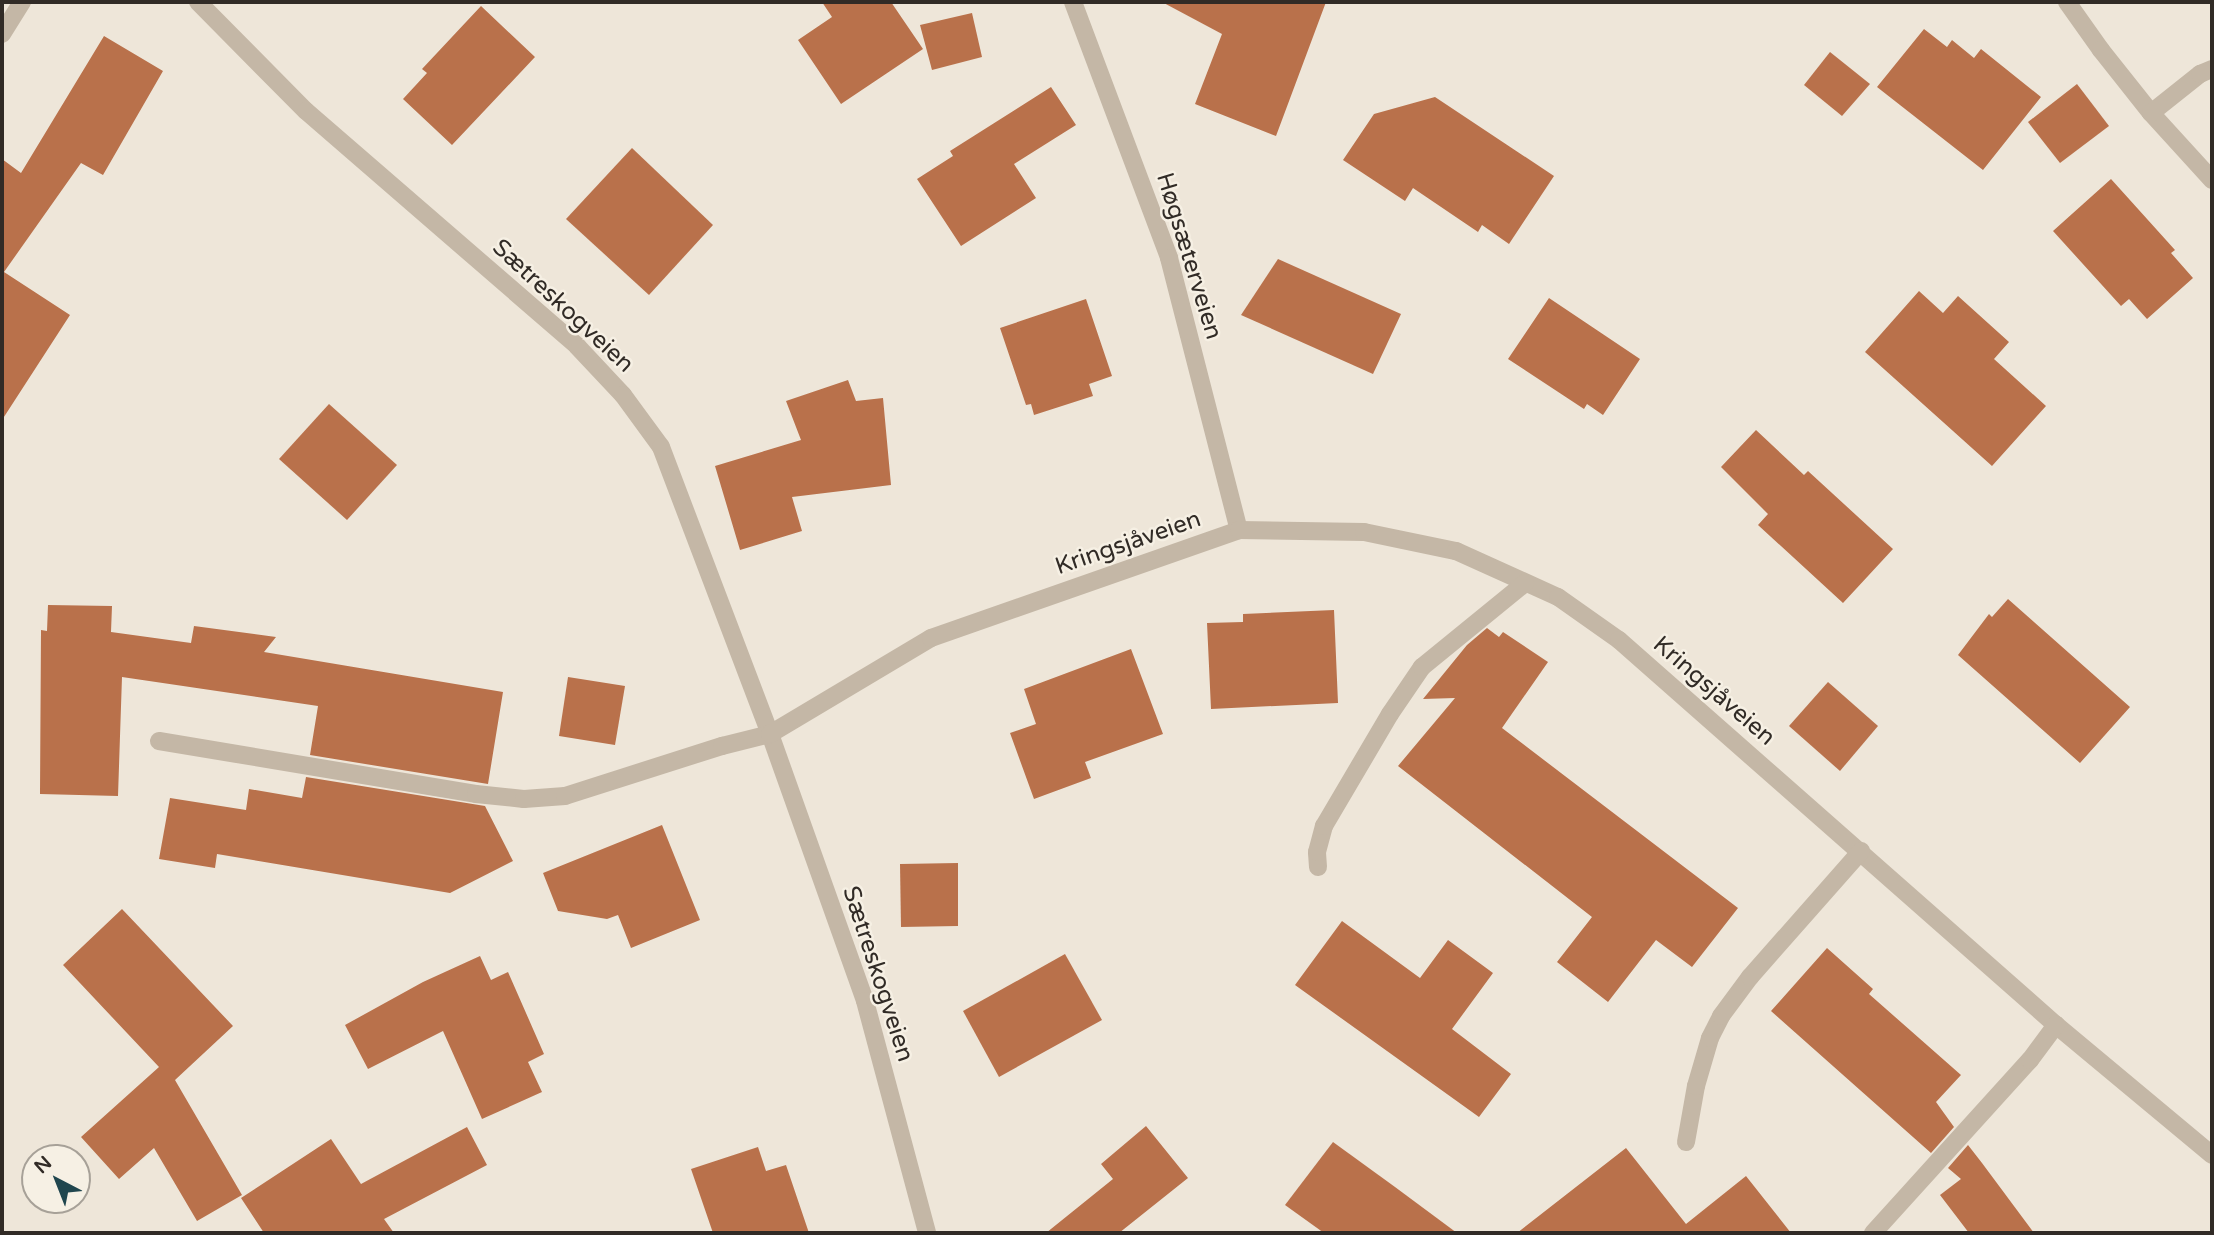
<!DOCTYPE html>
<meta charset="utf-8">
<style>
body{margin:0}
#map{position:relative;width:2214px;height:1235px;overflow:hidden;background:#eee6d9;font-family:"Varela Round",sans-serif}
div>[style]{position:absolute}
.building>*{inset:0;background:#b9714b}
.minor>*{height:18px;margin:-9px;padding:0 9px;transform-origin:9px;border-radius:9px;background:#c4b7a6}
span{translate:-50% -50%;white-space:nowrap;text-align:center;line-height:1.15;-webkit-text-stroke:5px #f6f0e4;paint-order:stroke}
.street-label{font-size:24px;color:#312b26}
.frame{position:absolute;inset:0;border:4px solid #312b26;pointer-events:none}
.north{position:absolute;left:21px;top:1144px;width:70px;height:70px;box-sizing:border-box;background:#f6f0e4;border:2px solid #a7a198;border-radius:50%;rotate:318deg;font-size:19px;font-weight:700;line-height:28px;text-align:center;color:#312b26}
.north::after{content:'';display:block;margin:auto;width:24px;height:32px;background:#20464e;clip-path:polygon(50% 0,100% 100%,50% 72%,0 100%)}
</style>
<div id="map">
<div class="building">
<i style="clip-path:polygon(822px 2px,891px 2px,923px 49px,841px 104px,798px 40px,832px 17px)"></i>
<i style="clip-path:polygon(1162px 2px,1326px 2px,1276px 136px,1195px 104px,1222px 34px)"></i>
<i style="clip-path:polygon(481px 6px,535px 57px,452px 145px,403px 99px,427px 73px,422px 69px)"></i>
<i style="clip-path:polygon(972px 13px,982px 57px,932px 70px,920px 25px)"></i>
<i style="clip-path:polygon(1924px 29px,1947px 47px,1952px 40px,1974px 58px,1981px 49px,2041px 97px,1983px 170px,1877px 87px)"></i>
<i style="clip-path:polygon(104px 36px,163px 71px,103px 175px,81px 163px,4px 272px,70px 315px,2px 420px,2px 159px,21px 173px)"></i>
<i style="clip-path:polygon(1830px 52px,1870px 84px,1842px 116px,1804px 85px)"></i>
<i style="clip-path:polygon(2077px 84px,2109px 126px,2060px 163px,2028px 122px)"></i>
<i style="clip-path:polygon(1051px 87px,1076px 125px,1014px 164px,1036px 198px,961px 246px,917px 179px,953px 156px,950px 151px)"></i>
<i style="clip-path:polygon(1435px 97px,1554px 176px,1509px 244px,1482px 225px,1478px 232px,1413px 188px,1405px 201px,1343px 160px,1374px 114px)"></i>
<i style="clip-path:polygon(632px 148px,713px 225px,649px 295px,566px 219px)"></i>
<i style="clip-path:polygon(2111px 179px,2175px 250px,2171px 253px,2193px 278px,2147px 319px,2129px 299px,2121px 306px,2053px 231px)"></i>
<i style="clip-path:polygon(1278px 259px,1401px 314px,1373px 374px,1241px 315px)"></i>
<i style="clip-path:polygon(1919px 291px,1943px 313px,1958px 296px,2009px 342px,1994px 359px,2046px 406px,1992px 466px,1865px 352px)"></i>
<i style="clip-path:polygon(1549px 298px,1640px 359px,1603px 415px,1587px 404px,1584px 409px,1508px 359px)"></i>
<i style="clip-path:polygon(1086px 299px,1112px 376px,1089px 384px,1093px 396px,1034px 415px,1031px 404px,1026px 405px,1000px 328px)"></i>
<i style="clip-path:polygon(848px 380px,856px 401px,883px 398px,891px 485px,792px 497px,802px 531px,740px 550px,715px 466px,801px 440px,786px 401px)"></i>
<i style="clip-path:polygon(329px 404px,397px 465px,347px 520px,279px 459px)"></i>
<i style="clip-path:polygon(1756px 430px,1804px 475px,1808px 471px,1893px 549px,1843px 603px,1758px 525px,1768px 514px,1721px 467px)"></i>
<i style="clip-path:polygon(2008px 599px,2130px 707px,2080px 763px,1958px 655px,1989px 614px,1992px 617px)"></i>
<i style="clip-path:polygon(48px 605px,112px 606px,111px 632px,191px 643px,194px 626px,276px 637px,264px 652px,503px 692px,488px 784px,310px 755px,318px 706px,122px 677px,118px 796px,40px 794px,41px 630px,47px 631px)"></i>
<i style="clip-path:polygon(1334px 610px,1338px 703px,1211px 709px,1207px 623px,1243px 622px,1243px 614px)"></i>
<i style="clip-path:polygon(1487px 628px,1499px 637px,1503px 632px,1548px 662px,1502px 728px,1738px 908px,1692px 967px,1656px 940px,1608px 1002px,1557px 962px,1592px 917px,1398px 766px,1455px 698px,1423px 699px,1467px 645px)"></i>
<i style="clip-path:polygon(1131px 649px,1163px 734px,1085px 762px,1091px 778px,1034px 799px,1010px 733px,1036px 724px,1024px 689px)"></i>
<i style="clip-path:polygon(568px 677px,625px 686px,615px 745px,559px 736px)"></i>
<i style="clip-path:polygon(1828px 682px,1878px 726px,1840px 771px,1789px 726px)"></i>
<i style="clip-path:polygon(306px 777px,485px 806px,513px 861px,450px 893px,217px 854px,215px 868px,159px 859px,170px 798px,246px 810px,249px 789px,302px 798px)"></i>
<i style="clip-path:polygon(662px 825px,700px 920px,631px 948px,618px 915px,607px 919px,558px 911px,543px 873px)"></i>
<i style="clip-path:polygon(958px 863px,958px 926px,901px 927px,900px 864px)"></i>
<i style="clip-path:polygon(122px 909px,233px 1026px,175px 1080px,242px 1195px,197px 1221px,154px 1148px,119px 1179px,81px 1137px,159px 1067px,63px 965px)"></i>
<i style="clip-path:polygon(1342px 921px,1420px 978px,1448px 940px,1493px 973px,1452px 1029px,1511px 1074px,1479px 1117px,1295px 985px)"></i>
<i style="clip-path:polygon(1827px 948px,1873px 989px,1869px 994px,1961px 1075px,1936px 1102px,1954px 1127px,1931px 1153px,1771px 1011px)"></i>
<i style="clip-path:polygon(1065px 954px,1102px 1020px,999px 1077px,963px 1011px)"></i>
<i style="clip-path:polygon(480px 956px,491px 980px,508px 972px,544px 1054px,528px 1062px,542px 1092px,482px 1119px,443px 1031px,368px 1069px,345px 1025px,423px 982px)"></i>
<i style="clip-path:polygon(1146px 1126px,1188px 1178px,1119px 1233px,1046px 1233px,1113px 1179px,1101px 1164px)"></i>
<i style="clip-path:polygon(467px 1127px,487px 1165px,384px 1219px,394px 1233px,264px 1233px,241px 1198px,331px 1139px,361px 1184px)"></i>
<i style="clip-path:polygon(1333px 1142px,1395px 1187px,1457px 1233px,1324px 1233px,1285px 1205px)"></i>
<i style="clip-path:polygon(1968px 1145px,1982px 1163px,2034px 1233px,1969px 1233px,1940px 1195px,1961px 1179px,1948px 1168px)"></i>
<i style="clip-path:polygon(758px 1147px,766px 1171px,786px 1165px,809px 1233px,713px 1233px,691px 1169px)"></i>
<i style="clip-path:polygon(1626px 1148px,1686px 1224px,1746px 1176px,1791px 1233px,1517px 1233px)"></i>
</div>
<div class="minor">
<i style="left:198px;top:2px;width:153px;rotate:45.3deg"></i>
<i style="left:306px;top:111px;width:359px;rotate:40.9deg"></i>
<i style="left:577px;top:346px;width:67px;rotate:46.8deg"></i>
<i style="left:623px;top:395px;width:64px;rotate:53.8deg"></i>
<i style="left:661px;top:447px;width:307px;rotate:69.2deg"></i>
<i style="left:770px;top:734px;width:283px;rotate:70.4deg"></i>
<i style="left:865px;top:1001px;width:240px;rotate:75deg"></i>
<i style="left:1073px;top:2px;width:273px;rotate:69.4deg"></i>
<i style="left:1169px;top:258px;width:281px;rotate:75.6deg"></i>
<i style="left:2067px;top:2px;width:59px;rotate:54.7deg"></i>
<i style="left:2101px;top:50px;width:80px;rotate:51.6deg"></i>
<i style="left:2151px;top:113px;width:91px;rotate:47.7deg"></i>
<i style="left:2px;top:34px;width:38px;rotate:-58deg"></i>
<i style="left:2151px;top:113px;width:63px;rotate:-38.5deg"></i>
<i style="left:2200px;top:74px;width:13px;rotate:-23deg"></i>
<i style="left:159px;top:741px;width:321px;rotate:9.5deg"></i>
<i style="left:476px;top:794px;width:48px;rotate:5.9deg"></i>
<i style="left:524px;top:799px;width:41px;rotate:-4.2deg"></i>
<i style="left:565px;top:796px;width:165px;rotate:-17.7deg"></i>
<i style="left:722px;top:746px;width:49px;rotate:-14deg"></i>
<i style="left:770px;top:734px;width:187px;rotate:-30.8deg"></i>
<i style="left:931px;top:638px;width:326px;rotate:-19.3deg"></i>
<i style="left:1239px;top:530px;width:125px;rotate:0.9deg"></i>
<i style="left:1364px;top:532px;width:94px;rotate:11.7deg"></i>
<i style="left:1456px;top:551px;width:112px;rotate:24.3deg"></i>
<i style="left:1558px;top:597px;width:75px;rotate:35.2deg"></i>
<i style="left:1619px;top:640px;width:582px;rotate:41.38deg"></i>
<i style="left:2056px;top:1025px;width:203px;rotate:39.8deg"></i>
<i style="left:1318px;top:867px;width:15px;rotate:-94deg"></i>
<i style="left:1317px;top:852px;width:27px;rotate:-75deg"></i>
<i style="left:1324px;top:826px;width:130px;rotate:-59.5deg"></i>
<i style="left:1390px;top:714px;width:57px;rotate:-55.8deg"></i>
<i style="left:1422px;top:667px;width:133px;rotate:-39.2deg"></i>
<i style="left:1686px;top:1142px;width:57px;rotate:-79.9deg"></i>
<i style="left:1696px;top:1086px;width:50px;rotate:-73.7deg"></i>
<i style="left:1710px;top:1038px;width:25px;rotate:-63deg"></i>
<i style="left:1721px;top:1016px;width:49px;rotate:-53.4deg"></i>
<i style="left:1750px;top:977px;width:168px;rotate:-48.6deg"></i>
<i style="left:1873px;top:1233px;width:234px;rotate:-47.8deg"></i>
<i style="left:2030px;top:1060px;width:44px;rotate:-53.4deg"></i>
</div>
<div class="street-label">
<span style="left:1189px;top:256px;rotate:73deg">Høgsæterveien</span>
<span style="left:563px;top:306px;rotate:43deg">Sætreskogveien</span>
<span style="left:1128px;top:543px;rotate:-19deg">Kringsjåveien</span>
<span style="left:1714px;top:691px;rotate:41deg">Kringsjåveien</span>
<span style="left:878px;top:974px;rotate:72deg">Sætreskogveien</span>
</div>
<div class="frame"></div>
<div class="north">N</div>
</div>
